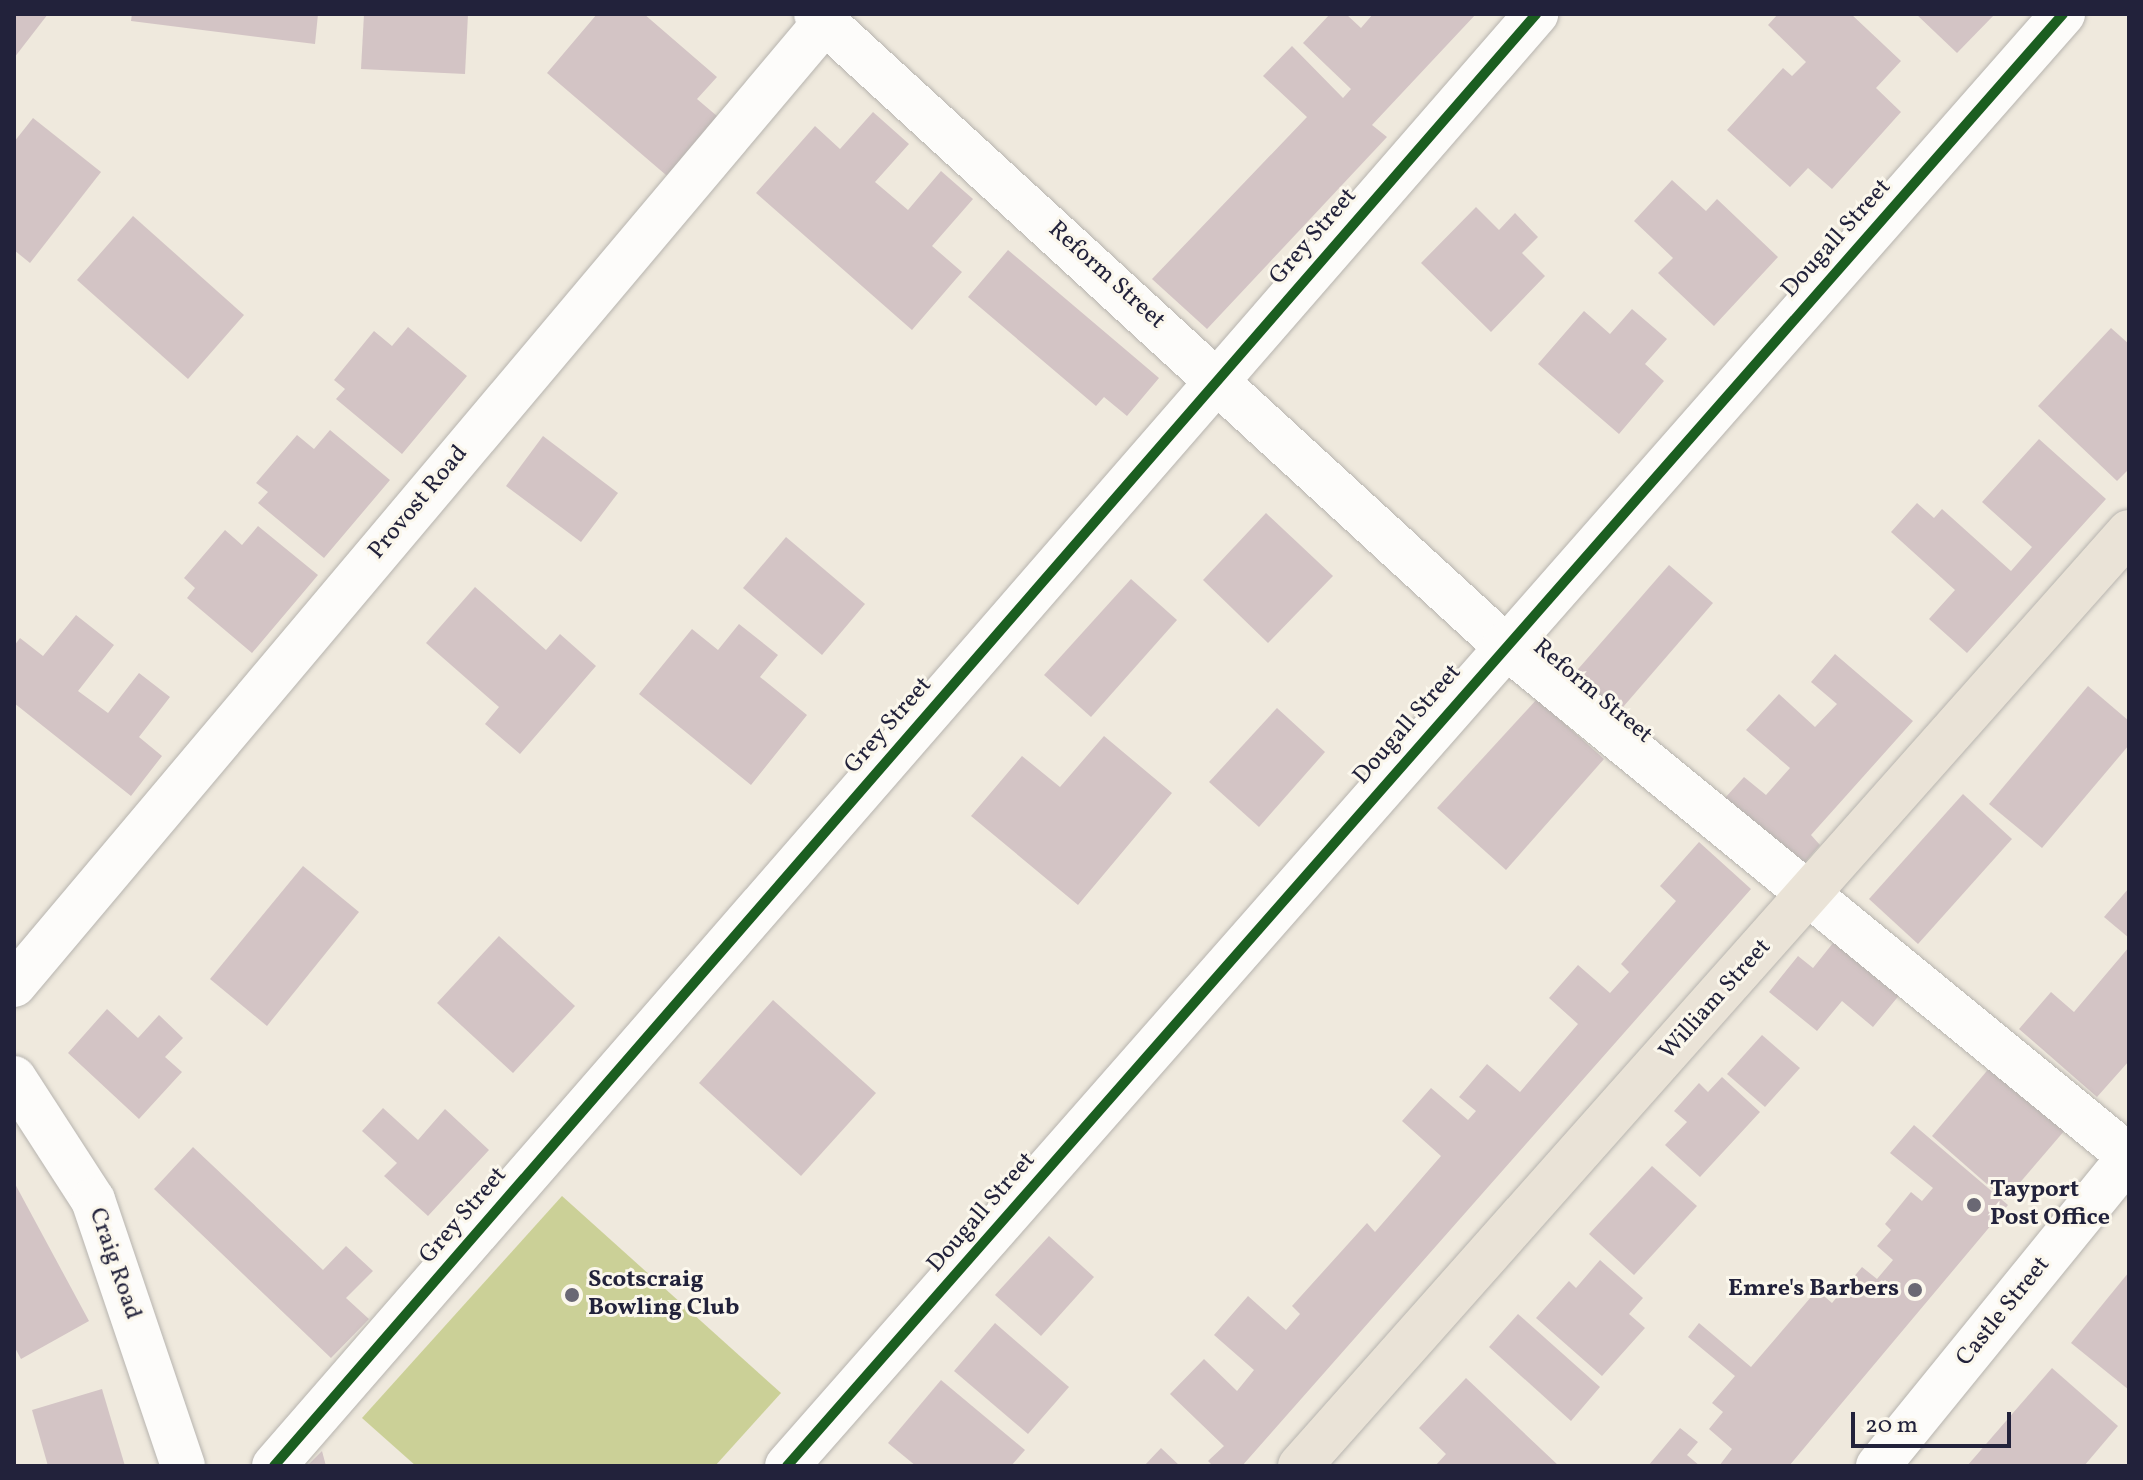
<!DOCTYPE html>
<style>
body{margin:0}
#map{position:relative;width:2143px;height:1480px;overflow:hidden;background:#efe9dd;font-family:Vollkorn,serif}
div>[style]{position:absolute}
.green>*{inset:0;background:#cbd097}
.building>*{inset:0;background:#d3c4c5}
.roads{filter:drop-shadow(0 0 2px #b7b4af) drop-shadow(0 0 2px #b7b4af)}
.minor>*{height:44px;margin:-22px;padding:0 22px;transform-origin:22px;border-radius:22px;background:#fdfcfa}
.major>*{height:44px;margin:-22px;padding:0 22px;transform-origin:22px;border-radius:22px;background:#eae3d7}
.cycleway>*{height:10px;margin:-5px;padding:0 5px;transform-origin:5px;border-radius:5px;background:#1b5e20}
.dots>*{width:22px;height:22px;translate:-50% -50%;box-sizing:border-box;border:4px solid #fbf7ec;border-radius:50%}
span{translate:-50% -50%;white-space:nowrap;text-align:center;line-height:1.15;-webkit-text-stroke:6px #fbf7ec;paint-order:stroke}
.street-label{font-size:24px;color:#22223b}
.poi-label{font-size:24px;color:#22223b;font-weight:700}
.left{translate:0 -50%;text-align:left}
.right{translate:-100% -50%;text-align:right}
.frame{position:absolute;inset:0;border:16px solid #22223b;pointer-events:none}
.scale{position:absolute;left:1851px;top:1412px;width:160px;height:36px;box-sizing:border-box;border:4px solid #22223b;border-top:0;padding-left:10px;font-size:24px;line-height:28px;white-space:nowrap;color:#22223b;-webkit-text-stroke:6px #fbf7ec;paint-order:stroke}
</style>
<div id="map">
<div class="green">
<i style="clip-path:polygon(562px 1196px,781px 1393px,715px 1466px,416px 1466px,362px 1418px)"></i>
</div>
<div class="building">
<i style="clip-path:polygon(14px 14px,48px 14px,14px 58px)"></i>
<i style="clip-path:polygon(132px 14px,318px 14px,315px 44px,131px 21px)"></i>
<i style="clip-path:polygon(364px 14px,468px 14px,465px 74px,361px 69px)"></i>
<i style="clip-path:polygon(597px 14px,644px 14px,717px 77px,697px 99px,724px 122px,673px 181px,547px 73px)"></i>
<i style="clip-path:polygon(1330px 14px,1346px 14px,1361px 28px,1373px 14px,1476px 14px,1372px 125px,1387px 137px,1207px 329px,1152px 279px,1307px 117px,1263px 76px,1292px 46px,1343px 98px,1351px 89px,1303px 43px)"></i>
<i style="clip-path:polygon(1778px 14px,1851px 14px,1901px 61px,1876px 88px,1901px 112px,1832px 189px,1808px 168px,1790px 187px,1727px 130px,1783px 68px,1792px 76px,1806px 62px,1768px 25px)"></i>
<i style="clip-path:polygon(1916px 14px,1995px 14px,1957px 53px)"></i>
<i style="clip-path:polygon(873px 112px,909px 144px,875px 182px,908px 210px,941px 171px,973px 199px,932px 246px,962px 272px,912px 330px,756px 193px,815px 126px,840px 149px)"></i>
<i style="clip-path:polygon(33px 118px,101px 172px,30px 263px,14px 250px,14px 142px)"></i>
<i style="clip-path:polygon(1672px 180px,1706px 211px,1717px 199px,1778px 257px,1714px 326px,1658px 273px,1673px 258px,1634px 221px)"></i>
<i style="clip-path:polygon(1476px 207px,1499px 230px,1515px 213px,1538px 237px,1522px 253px,1545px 276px,1491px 332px,1421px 263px)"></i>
<i style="clip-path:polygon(133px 216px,244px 315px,188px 379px,77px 280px)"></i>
<i style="clip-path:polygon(1008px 250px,1159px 378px,1127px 416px,1104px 397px,1096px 406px,968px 297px)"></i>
<i style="clip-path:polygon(1632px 309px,1667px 339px,1645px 364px,1664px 381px,1619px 434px,1538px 364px,1584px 311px,1610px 334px)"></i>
<i style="clip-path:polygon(408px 327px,467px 376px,402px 454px,336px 399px,345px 389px,334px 380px,374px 331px,392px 346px)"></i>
<i style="clip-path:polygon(2111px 328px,2129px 344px,2129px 469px,2117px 481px,2038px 406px)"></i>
<i style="clip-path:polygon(330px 430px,390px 480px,324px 558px,258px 503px,268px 492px,256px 483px,297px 435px,314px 449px)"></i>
<i style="clip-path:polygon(543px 436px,618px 493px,581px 542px,506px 486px)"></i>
<i style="clip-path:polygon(2039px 439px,2106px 499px,1967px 653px,1929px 619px,1955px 590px,1891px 532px,1917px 503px,1934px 518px,1942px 509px,2011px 571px,2032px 547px,1982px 502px)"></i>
<i style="clip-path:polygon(1266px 513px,1333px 576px,1268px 643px,1203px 580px)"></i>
<i style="clip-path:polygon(258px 526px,318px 575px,252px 653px,187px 598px,195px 588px,184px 578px,225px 530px,242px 545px)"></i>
<i style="clip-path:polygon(786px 537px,865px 604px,822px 655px,743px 588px)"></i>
<i style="clip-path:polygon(1669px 565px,1713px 603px,1617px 714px,1572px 676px)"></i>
<i style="clip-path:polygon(1131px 579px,1177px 620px,1091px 717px,1044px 675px)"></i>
<i style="clip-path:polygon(475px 587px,546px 650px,560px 634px,596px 666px,520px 754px,485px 724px,499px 707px,426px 643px)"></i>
<i style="clip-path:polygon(76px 615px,114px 645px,78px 691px,108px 713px,139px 673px,170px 697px,139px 737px,162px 756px,131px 796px,14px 703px,14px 646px,20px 638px,43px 656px)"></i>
<i style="clip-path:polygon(739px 624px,778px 655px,760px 677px,807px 715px,751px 785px,639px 694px,692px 629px,718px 650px)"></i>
<i style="clip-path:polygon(1835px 654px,1913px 721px,1811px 835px,1820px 845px,1792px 877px,1715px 809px,1744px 777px,1766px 795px,1790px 768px,1746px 730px,1779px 694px,1815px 727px,1837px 704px,1811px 682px)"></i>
<i style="clip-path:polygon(2088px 686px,2129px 721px,2129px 745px,2042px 848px,1989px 804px)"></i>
<i style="clip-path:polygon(1537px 699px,1604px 759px,1506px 870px,1437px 808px)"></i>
<i style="clip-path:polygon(1277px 708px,1325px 752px,1259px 827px,1209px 782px)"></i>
<i style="clip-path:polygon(1104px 736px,1172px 793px,1078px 905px,971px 816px,1022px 756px,1060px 787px)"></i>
<i style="clip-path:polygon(1963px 794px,2012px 839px,1918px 944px,1869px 899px)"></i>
<i style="clip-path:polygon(1699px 842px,1751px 889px,1242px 1466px,1213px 1466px,1208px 1461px,1224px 1446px,1170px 1394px,1204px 1359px,1237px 1391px,1254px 1370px,1214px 1335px,1248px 1296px,1286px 1330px,1300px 1314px,1292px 1306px,1367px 1223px,1375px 1232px,1441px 1156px,1402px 1121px,1431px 1088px,1468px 1120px,1476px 1111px,1459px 1097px,1487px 1064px,1520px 1092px,1578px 1024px,1549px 998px,1578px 965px,1610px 993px,1629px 972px,1621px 964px,1676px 901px,1660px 886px)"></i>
<i style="clip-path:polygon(303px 866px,359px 912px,267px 1026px,210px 979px)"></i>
<i style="clip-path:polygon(2129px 888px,2129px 938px,2104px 917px)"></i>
<i style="clip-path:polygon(1841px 933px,1901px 993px,1873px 1027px,1842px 1001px,1817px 1031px,1769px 992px,1798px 956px,1813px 968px)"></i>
<i style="clip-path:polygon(499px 936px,575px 1006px,513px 1073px,437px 1003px)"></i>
<i style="clip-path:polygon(2129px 947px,2129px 1061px,2097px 1097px,2019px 1029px,2051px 992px,2074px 1012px)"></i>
<i style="clip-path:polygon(773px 1000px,876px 1093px,801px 1176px,699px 1083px)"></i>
<i style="clip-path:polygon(107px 1009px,138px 1038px,159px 1015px,183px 1038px,165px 1057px,182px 1072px,139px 1119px,68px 1053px)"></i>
<i style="clip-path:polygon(1762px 1035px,1800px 1068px,1765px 1107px,1727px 1074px)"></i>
<i style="clip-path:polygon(1991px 1066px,2065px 1130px,2005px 1200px,1932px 1136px)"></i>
<i style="clip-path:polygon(1722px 1077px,1760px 1112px,1700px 1177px,1665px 1145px,1687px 1122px,1674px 1111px,1699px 1083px,1708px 1092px)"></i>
<i style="clip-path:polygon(383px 1108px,418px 1140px,445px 1109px,489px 1150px,428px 1216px,384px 1176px,397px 1163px,362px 1131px)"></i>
<i style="clip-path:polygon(1914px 1125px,2008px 1205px,1789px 1466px,1719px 1466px,1732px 1449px,1709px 1429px,1723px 1412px,1712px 1403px,1735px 1376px,1688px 1337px,1699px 1323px,1751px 1367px,1817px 1290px,1832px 1303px,1862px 1267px,1877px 1279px,1893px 1260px,1877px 1246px,1891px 1230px,1885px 1224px,1911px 1192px,1922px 1201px,1933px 1188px,1890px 1153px)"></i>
<i style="clip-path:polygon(193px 1147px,323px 1270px,346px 1246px,373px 1271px,346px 1298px,369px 1319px,331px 1358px,154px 1189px)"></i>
<i style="clip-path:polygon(1652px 1166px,1697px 1206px,1634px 1275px,1589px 1234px)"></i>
<i style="clip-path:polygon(14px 1182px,89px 1321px,21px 1359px,14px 1346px)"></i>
<i style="clip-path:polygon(1049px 1236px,1094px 1277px,1041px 1336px,995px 1295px)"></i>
<i style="clip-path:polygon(1600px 1260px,1643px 1298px,1629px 1314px,1645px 1328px,1602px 1376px,1536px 1318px,1569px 1281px,1576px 1288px)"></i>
<i style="clip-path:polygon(2129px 1272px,2129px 1390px,2071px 1343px)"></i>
<i style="clip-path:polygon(1518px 1314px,1600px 1387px,1571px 1421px,1489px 1347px)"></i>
<i style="clip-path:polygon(995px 1323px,1069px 1387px,1028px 1434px,954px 1371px)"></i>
<i style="clip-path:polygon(2052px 1368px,2118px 1426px,2084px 1466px,1967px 1466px)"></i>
<i style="clip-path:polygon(1466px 1378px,1559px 1466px,1435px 1466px,1446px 1454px,1419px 1428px)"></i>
<i style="clip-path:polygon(941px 1380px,1025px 1450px,1011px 1466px,916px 1466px,888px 1443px)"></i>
<i style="clip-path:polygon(102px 1389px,125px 1466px,48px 1466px,32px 1410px)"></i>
<i style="clip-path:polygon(1680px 1428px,1698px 1442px,1687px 1455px,1700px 1466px,1648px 1466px)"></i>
<i style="clip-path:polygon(1161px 1448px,1180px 1466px,1144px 1466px)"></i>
<i style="clip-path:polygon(322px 1451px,326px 1466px,307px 1466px)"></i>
</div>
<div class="roads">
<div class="minor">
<i style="left:816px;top:14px;width:934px;rotate:42.53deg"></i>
<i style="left:1504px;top:645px;width:807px;rotate:39.27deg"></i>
<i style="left:14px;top:985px;width:1259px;rotate:-49.9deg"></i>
<i style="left:14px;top:1078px;width:145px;rotate:57.1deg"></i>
<i style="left:93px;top:1200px;width:281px;rotate:71.3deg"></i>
<i style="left:274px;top:1466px;width:1924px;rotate:-49deg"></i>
<i style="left:787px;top:1466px;width:1933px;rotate:-48.69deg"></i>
<i style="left:1878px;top:1466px;width:398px;rotate:-50.9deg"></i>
</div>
<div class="major">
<i style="left:1300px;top:1466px;width:1249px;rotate:-48.41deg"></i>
</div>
</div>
<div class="cycleway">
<i style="left:274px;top:1466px;width:1924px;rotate:-49deg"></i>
<i style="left:787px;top:1466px;width:1933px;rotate:-48.69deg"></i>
</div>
<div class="dots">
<i style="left:1974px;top:1205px;background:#6a6874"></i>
<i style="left:1915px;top:1290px;background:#6a6874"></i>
<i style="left:572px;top:1295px;background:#6a6874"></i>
</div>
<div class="street-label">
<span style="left:1314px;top:237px;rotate:-49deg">Grey Street</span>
<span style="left:1837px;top:239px;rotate:-48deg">Dougall Street</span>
<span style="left:1106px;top:276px;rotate:42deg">Reform Street</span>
<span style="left:419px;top:503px;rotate:-50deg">Provost Road</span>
<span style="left:1592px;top:692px;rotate:40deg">Reform Street</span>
<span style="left:1408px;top:725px;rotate:-49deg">Dougall Street</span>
<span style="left:889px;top:726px;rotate:-49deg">Grey Street</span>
<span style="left:1716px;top:1000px;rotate:-48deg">William Street</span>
<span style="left:982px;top:1213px;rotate:-49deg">Dougall Street</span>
<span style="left:464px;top:1216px;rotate:-49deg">Grey Street</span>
<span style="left:114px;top:1264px;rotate:71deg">Craig Road</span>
<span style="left:2004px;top:1312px;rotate:-51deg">Castle Street</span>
</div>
<div class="poi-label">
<span class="left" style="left:1990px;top:1205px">Tayport<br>Post Office</span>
<span class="left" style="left:588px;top:1295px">Scotscraig<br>Bowling Club</span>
<span class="right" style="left:1899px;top:1290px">Emre's Barbers</span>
</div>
<div class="frame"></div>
<div class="scale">20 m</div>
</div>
